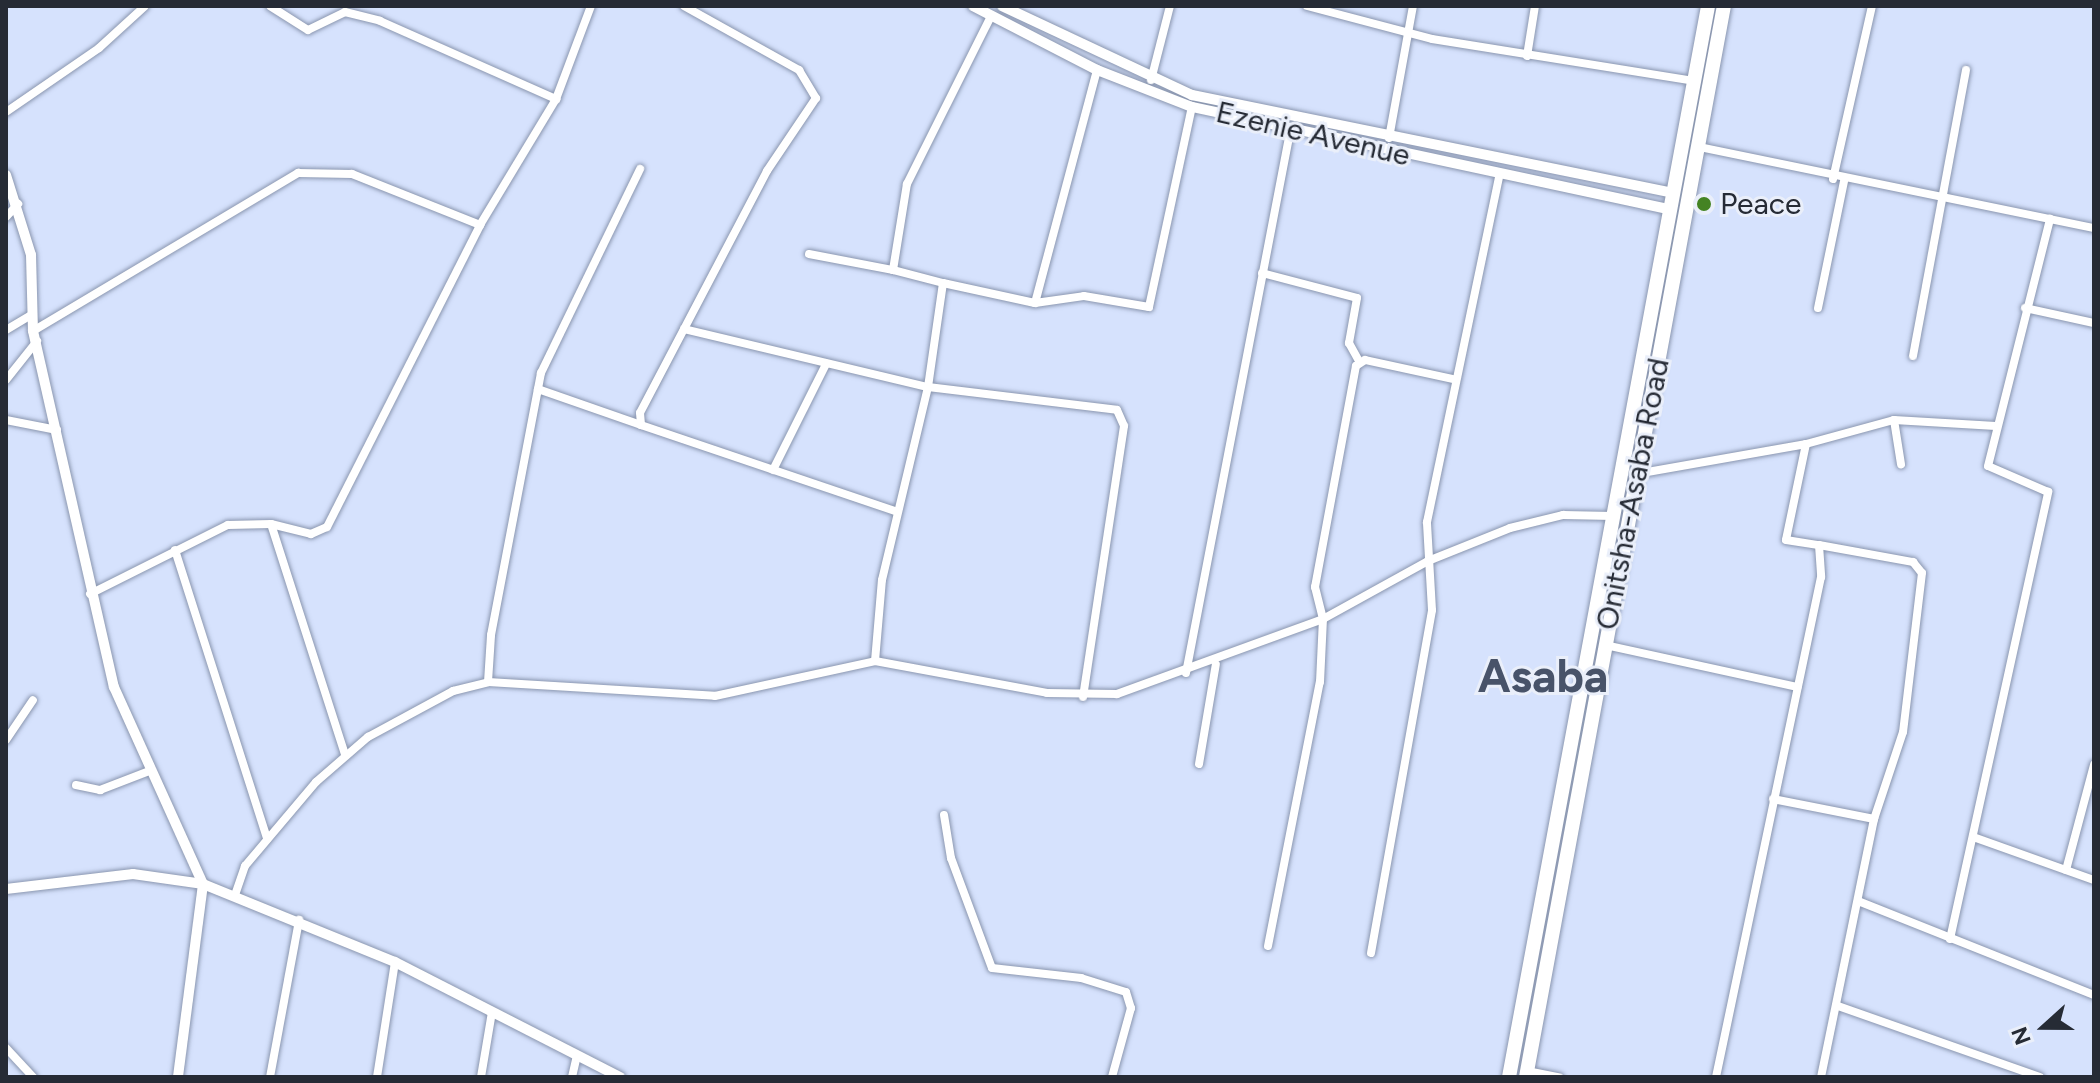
<!DOCTYPE html>
<style>
body{margin:0}
#map{position:relative;width:2100px;height:1083px;overflow:hidden;background:#d6e2fd;font-family:Figtree,sans-serif}
div>[style]{position:absolute}
.roads{filter:drop-shadow(0 0 2px #8a96af) drop-shadow(0 0 2px #8a96af)}
.minor>*{height:8px;margin:-4px;padding:0 4px;transform-origin:4px;border-radius:4px;background:#fff}
.tertiary>*{height:10px;margin:-5px;padding:0 5px;transform-origin:5px;border-radius:5px;background:#fff}
.trunk>*{height:14px;margin:-7px;padding:0 7px;transform-origin:7px;border-radius:7px;background:#fff}
.dots>*{width:22px;height:22px;translate:-50% -50%;box-sizing:border-box;border:4px solid #eaeffa;border-radius:50%}
span{translate:-50% -50%;white-space:nowrap;text-align:center;line-height:1.15;-webkit-text-stroke:6px #eaeffa;paint-order:stroke}
.street-label{font-size:30px;color:#262b35}
.poi-label{font-size:30px;color:#262b35}
.left{translate:0 -50%;text-align:left}
.town-label{font-size:46px;color:#485369;font-weight:700}
.frame{position:absolute;inset:0;border:8px solid #262b35;pointer-events:none}
.north{position:absolute;left:2004px;top:987px;width:80px;height:80px;-webkit-text-stroke:6px #eaeffa;paint-order:stroke;rotate:249deg;font-size:22px;font-weight:700;line-height:32px;text-align:center;color:#262b35}
.north::after{content:'';display:block;margin:auto;width:28px;height:36px;background:#262b35;clip-path:polygon(50% 0,100% 100%,50% 72%,0 100%)}
</style>
<div id="map">
<div class="roads">
<div class="minor">
<i style="left:270px;top:6px;width:45px;rotate:32.3deg"></i>
<i style="left:308px;top:30px;width:41px;rotate:-25.9deg"></i>
<i style="left:345px;top:12px;width:36px;rotate:14deg"></i>
<i style="left:380px;top:21px;width:193px;rotate:23.9deg"></i>
<i style="left:684px;top:6px;width:132px;rotate:29.1deg"></i>
<i style="left:799px;top:70px;width:33px;rotate:59deg"></i>
<i style="left:816px;top:98px;width:88px;rotate:123.9deg"></i>
<i style="left:767px;top:171px;width:273px;rotate:117.7deg"></i>
<i style="left:640px;top:413px;width:12px;rotate:85deg"></i>
<i style="left:641px;top:425px;width:268px;rotate:18.7deg"></i>
<i style="left:1307px;top:6px;width:129px;rotate:14.8deg"></i>
<i style="left:1432px;top:39px;width:265px;rotate:9.1deg"></i>
<i style="left:1527px;top:56px;width:51px;rotate:-80.9deg"></i>
<i style="left:1151px;top:80px;width:76px;rotate:-75.6deg"></i>
<i style="left:6px;top:112px;width:113px;rotate:-34.5deg"></i>
<i style="left:99px;top:48px;width:62px;rotate:-42.4deg"></i>
<i style="left:1389px;top:138px;width:134px;rotate:-79.7deg"></i>
<i style="left:1699px;top:147px;width:403px;rotate:11.6deg"></i>
<i style="left:1833px;top:179px;width:177px;rotate:-77.3deg"></i>
<i style="left:6px;top:217px;width:18px;rotate:-47deg"></i>
<i style="left:809px;top:254px;width:86px;rotate:10.8deg"></i>
<i style="left:1262px;top:273px;width:98px;rotate:14.7deg"></i>
<i style="left:1357px;top:298px;width:46px;rotate:100.1deg"></i>
<i style="left:1349px;top:343px;width:21px;rotate:61deg"></i>
<i style="left:943px;top:283px;width:94px;rotate:12.3deg"></i>
<i style="left:1035px;top:303px;width:49px;rotate:-8.1deg"></i>
<i style="left:1084px;top:296px;width:66px;rotate:9.6deg"></i>
<i style="left:1149px;top:307px;width:205px;rotate:-77.9deg"></i>
<i style="left:1035px;top:303px;width:241px;rotate:-75.1deg"></i>
<i style="left:1818px;top:308px;width:130px;rotate:-78.4deg"></i>
<i style="left:2025px;top:308px;width:71px;rotate:12.3deg"></i>
<i style="left:684px;top:329px;width:251px;rotate:13.4deg"></i>
<i style="left:928px;top:387px;width:190px;rotate:6.9deg"></i>
<i style="left:1117px;top:410px;width:17px;rotate:66deg"></i>
<i style="left:1124px;top:426px;width:274px;rotate:98.6deg"></i>
<i style="left:6px;top:330px;width:29px;rotate:-31deg"></i>
<i style="left:33px;top:331px;width:309px;rotate:-30.8deg"></i>
<i style="left:298px;top:173px;width:54px;rotate:1.1deg"></i>
<i style="left:352px;top:174px;width:138px;rotate:21.7deg"></i>
<i style="left:1913px;top:356px;width:291px;rotate:-79.5deg"></i>
<i style="left:6px;top:380px;width:50px;rotate:-51.5deg"></i>
<i style="left:538px;top:389px;width:109px;rotate:19.3deg"></i>
<i style="left:6px;top:420px;width:52px;rotate:11.1deg"></i>
<i style="left:1894px;top:420px;width:45px;rotate:81deg"></i>
<i style="left:1806px;top:444px;width:91px;rotate:-15.3deg"></i>
<i style="left:1894px;top:420px;width:102px;rotate:3.4deg"></i>
<i style="left:773px;top:470px;width:119px;rotate:-63.4deg"></i>
<i style="left:1636px;top:474px;width:173px;rotate:-10deg"></i>
<i style="left:1806px;top:444px;width:98px;rotate:101.8deg"></i>
<i style="left:1786px;top:540px;width:33px;rotate:9deg"></i>
<i style="left:1819px;top:545px;width:32px;rotate:86deg"></i>
<i style="left:1821px;top:577px;width:511px;rotate:101.86deg"></i>
<i style="left:271px;top:524px;width:243px;rotate:72.2deg"></i>
<i style="left:1819px;top:545px;width:96px;rotate:10.3deg"></i>
<i style="left:1913px;top:562px;width:14px;rotate:51deg"></i>
<i style="left:1922px;top:573px;width:160px;rotate:96.8deg"></i>
<i style="left:1903px;top:732px;width:92px;rotate:108.4deg"></i>
<i style="left:1874px;top:819px;width:263px;rotate:101.6deg"></i>
<i style="left:175px;top:550px;width:303px;rotate:72.3deg"></i>
<i style="left:90px;top:594px;width:154px;rotate:-26.6deg"></i>
<i style="left:228px;top:525px;width:43px;rotate:-1.3deg"></i>
<i style="left:271px;top:524px;width:41px;rotate:14deg"></i>
<i style="left:311px;top:534px;width:17px;rotate:-24deg"></i>
<i style="left:327px;top:527px;width:339px;rotate:-63.1deg"></i>
<i style="left:480px;top:225px;width:147px;rotate:-58.9deg"></i>
<i style="left:556px;top:99px;width:99px;rotate:-69.4deg"></i>
<i style="left:1605px;top:645px;width:197px;rotate:12.3deg"></i>
<i style="left:875px;top:661px;width:81px;rotate:-85.1deg"></i>
<i style="left:882px;top:580px;width:198px;rotate:-76.6deg"></i>
<i style="left:928px;top:387px;width:105px;rotate:-81.8deg"></i>
<i style="left:943px;top:283px;width:52px;rotate:-165.4deg"></i>
<i style="left:893px;top:270px;width:87px;rotate:-80.8deg"></i>
<i style="left:907px;top:184px;width:188px;rotate:-63.4deg"></i>
<i style="left:1186px;top:673px;width:551px;rotate:-79.12deg"></i>
<i style="left:488px;top:682px;width:47px;rotate:-86.3deg"></i>
<i style="left:491px;top:635px;width:267px;rotate:-79.2deg"></i>
<i style="left:541px;top:373px;width:227px;rotate:-64.1deg"></i>
<i style="left:6px;top:740px;width:48px;rotate:-56deg"></i>
<i style="left:1199px;top:764px;width:101px;rotate:-80.4deg"></i>
<i style="left:76px;top:785px;width:25px;rotate:12deg"></i>
<i style="left:100px;top:790px;width:50px;rotate:-21deg"></i>
<i style="left:1773px;top:799px;width:103px;rotate:11.2deg"></i>
<i style="left:944px;top:815px;width:44px;rotate:80.8deg"></i>
<i style="left:951px;top:858px;width:117px;rotate:69.6deg"></i>
<i style="left:992px;top:968px;width:90px;rotate:6.4deg"></i>
<i style="left:1081px;top:978px;width:47px;rotate:17.3deg"></i>
<i style="left:1126px;top:992px;width:17px;rotate:73deg"></i>
<i style="left:1131px;top:1008px;width:72px;rotate:105.4deg"></i>
<i style="left:1976px;top:838px;width:125px;rotate:19.6deg"></i>
<i style="left:2066px;top:870px;width:109px;rotate:-75.1deg"></i>
<i style="left:235px;top:895px;width:31px;rotate:-71deg"></i>
<i style="left:245px;top:866px;width:110px;rotate:-49.8deg"></i>
<i style="left:316px;top:782px;width:69px;rotate:-40.9deg"></i>
<i style="left:368px;top:737px;width:97px;rotate:-28.4deg"></i>
<i style="left:453px;top:691px;width:36px;rotate:-14deg"></i>
<i style="left:488px;top:682px;width:227px;rotate:3.5deg"></i>
<i style="left:715px;top:696px;width:164px;rotate:-12.3deg"></i>
<i style="left:875px;top:661px;width:175px;rotate:10.5deg"></i>
<i style="left:1047px;top:693px;width:70px;rotate:0.8deg"></i>
<i style="left:1117px;top:694px;width:219px;rotate:-20deg"></i>
<i style="left:1323px;top:619px;width:120px;rotate:-28.9deg"></i>
<i style="left:1428px;top:561px;width:88px;rotate:-21.9deg"></i>
<i style="left:1510px;top:528px;width:55px;rotate:-13.8deg"></i>
<i style="left:1563px;top:515px;width:50px;rotate:1.1deg"></i>
<i style="left:1858px;top:901px;width:254px;rotate:21.7deg"></i>
<i style="left:1950px;top:939px;width:458px;rotate:-77.6deg"></i>
<i style="left:2048px;top:492px;width:65px;rotate:-156.6deg"></i>
<i style="left:1988px;top:466px;width:255px;rotate:-75.9deg"></i>
<i style="left:1268px;top:946px;width:269px;rotate:-78.9deg"></i>
<i style="left:1320px;top:682px;width:63px;rotate:-87.3deg"></i>
<i style="left:1323px;top:619px;width:33px;rotate:-104deg"></i>
<i style="left:1315px;top:587px;width:225px;rotate:-79.5deg"></i>
<i style="left:1356px;top:366px;width:11px;rotate:-34deg"></i>
<i style="left:1365px;top:360px;width:90px;rotate:12.2deg"></i>
<i style="left:1371px;top:953px;width:348px;rotate:-79.9deg"></i>
<i style="left:1432px;top:610px;width:88px;rotate:-93.3deg"></i>
<i style="left:1427px;top:522px;width:353px;rotate:-78.2deg"></i>
<i style="left:1838px;top:1006px;width:214px;rotate:19.4deg"></i>
<i style="left:6px;top:1048px;width:40px;rotate:47deg"></i>
<i style="left:1527px;top:1071px;width:33px;rotate:11deg"></i>
<i style="left:270px;top:1077px;width:160px;rotate:-79.5deg"></i>
<i style="left:377px;top:1077px;width:116px;rotate:-81.1deg"></i>
<i style="left:481px;top:1077px;width:66px;rotate:-80.4deg"></i>
<i style="left:572px;top:1077px;width:23px;rotate:-77deg"></i>
</div>
<div class="tertiary">
<i style="left:973px;top:6px;width:140px;rotate:27.3deg"></i>
<i style="left:1097px;top:70px;width:102px;rotate:21.3deg"></i>
<i style="left:1192px;top:107px;width:490px;rotate:12.1deg"></i>
<i style="left:1002px;top:6px;width:210px;rotate:25.1deg"></i>
<i style="left:1192px;top:95px;width:492px;rotate:11.5deg"></i>
<i style="left:6px;top:175px;width:84px;rotate:72.6deg"></i>
<i style="left:31px;top:255px;width:76px;rotate:88.5deg"></i>
<i style="left:33px;top:331px;width:365px;rotate:77.2deg"></i>
<i style="left:114px;top:687px;width:216px;rotate:65.7deg"></i>
<i style="left:203px;top:884px;width:195px;rotate:97.4deg"></i>
<i style="left:6px;top:889px;width:128px;rotate:-6.7deg"></i>
<i style="left:133px;top:874px;width:71px;rotate:8.1deg"></i>
<i style="left:203px;top:884px;width:207px;rotate:22.1deg"></i>
<i style="left:395px;top:962px;width:253px;rotate:27.1deg"></i>
</div>
<div class="trunk">
<i style="left:1509px;top:1077px;width:1089px;rotate:-79.47deg"></i>
<i style="left:1526px;top:1077px;width:1089px;rotate:-79.53deg"></i>
</div>
</div>
<div class="dots">
<i style="left:1704px;top:204px;background:#448323"></i>
</div>
<div class="street-label">
<span style="left:1313px;top:134px;rotate:13deg">Ezenie Avenue</span>
<span style="left:1633px;top:494px;rotate:-79deg">Onitsha-Asaba Road</span>
</div>
<div class="poi-label">
<span class="left" style="left:1720px;top:204px">Peace</span>
</div>
<div class="town-label">
<span style="left:1543px;top:676px">Asaba</span>
</div>
<div class="frame"></div>
<div class="north">N</div>
</div>
